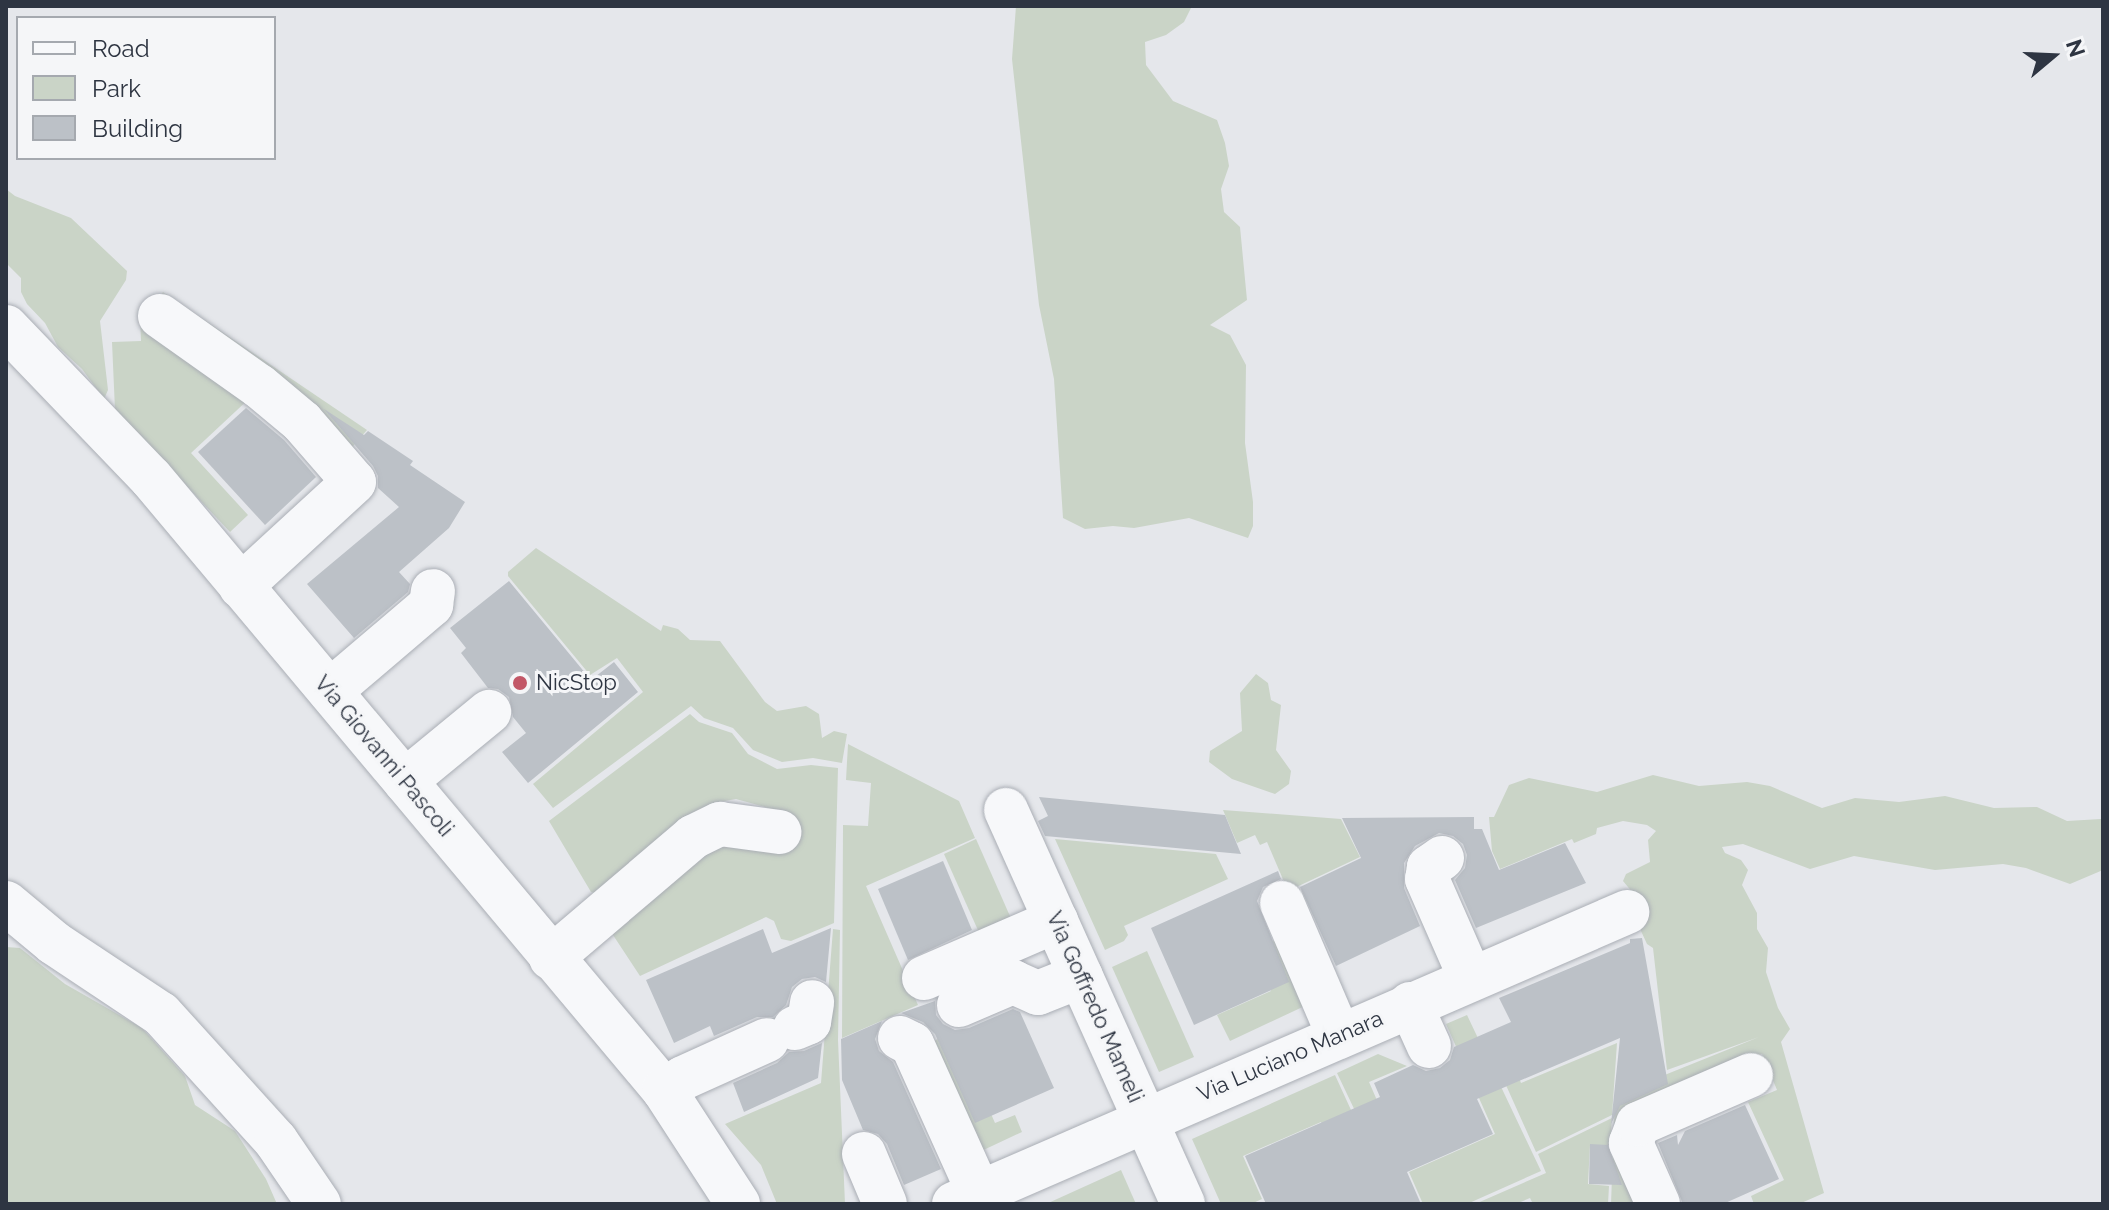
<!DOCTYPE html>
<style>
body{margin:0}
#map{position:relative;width:2109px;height:1210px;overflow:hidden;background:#e5e7eb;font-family:Raleway,sans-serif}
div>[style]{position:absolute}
.green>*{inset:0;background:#cad4c7}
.building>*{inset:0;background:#bcc1c7}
.roads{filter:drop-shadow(0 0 2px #aaaeb5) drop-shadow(0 0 2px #aaaeb5)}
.minor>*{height:44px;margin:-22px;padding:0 22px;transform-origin:22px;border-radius:22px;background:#f7f8fa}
.dots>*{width:22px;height:22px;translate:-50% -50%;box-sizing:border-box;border:4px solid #f5f6f8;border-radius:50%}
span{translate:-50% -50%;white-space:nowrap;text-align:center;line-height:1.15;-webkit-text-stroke:6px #f5f6f8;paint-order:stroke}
.poi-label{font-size:22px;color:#2e3542}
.left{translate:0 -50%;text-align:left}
.street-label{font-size:22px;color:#2e3542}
.frame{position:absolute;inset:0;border:8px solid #2e3542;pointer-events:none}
.legend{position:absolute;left:16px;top:16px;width:260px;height:144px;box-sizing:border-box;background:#f5f6f8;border:2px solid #a5a9af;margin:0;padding:10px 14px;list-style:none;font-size:24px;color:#2e3542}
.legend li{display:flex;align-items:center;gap:16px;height:40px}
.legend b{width:40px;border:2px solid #a5a9af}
.north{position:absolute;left:2013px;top:16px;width:80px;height:80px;-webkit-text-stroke:6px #f5f6f8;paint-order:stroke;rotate:71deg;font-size:22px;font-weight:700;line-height:32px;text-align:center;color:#2e3542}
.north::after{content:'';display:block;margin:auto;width:28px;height:36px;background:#2e3542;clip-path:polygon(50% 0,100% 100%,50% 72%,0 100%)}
</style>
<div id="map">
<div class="green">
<i style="clip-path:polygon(1016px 6px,1192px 6px,1184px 22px,1166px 35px,1145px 42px,1146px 65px,1173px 101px,1217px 120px,1225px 143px,1229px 166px,1221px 189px,1224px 212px,1240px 227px,1247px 300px,1210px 325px,1230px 335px,1246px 365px,1245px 443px,1253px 502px,1253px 526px,1248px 538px,1189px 518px,1134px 528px,1113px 526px,1085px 529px,1063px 518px,1054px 379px,1039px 305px,1012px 59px)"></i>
<i style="clip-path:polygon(6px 189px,15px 196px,71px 218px,127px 271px,126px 280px,100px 321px,108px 390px,104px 399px,82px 369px,58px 347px,45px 323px,27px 304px,21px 292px,21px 278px,6px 263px)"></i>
<i style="clip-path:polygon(163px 292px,367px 430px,347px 453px,156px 302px)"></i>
<i style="clip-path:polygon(140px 317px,251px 397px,191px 453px,248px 515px,230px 532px,115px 410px,112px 342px,141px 341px)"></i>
<i style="clip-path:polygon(536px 548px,661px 631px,663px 625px,678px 629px,690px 640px,720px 641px,765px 702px,777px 711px,806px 706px,819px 714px,822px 738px,834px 731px,847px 734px,842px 763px,813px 758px,782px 762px,753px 750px,733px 728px,704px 718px,691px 706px,553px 808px,533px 784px,643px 692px,617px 658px,590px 675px,508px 576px,508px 572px)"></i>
<i style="clip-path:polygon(1256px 674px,1268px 683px,1271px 700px,1281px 705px,1276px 750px,1291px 771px,1289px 784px,1275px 794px,1232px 779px,1209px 762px,1210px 751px,1242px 731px,1240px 693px)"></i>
<i style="clip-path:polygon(690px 714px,699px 722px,732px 733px,748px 754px,777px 769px,811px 765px,838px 768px,834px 923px,791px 941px,781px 939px,774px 921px,766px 917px,640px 976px,613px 935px,613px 924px,714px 840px,786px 813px,736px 799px,714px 803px,600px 894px,591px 892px,549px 821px)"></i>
<i style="clip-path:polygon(848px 744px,959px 801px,975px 838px,866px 886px,918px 1005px,842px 1038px,843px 825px,868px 826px,871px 783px,846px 780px)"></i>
<i style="clip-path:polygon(1653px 775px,1699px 786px,1747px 782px,1770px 786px,1822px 808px,1855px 798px,1899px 802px,1945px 796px,1994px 808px,2037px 807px,2067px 821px,2101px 819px,2103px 870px,2070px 884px,2026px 868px,2003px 864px,1935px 870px,1854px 856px,1810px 869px,1743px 844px,1722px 847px,1725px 853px,1741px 860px,1748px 870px,1742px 885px,1757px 913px,1757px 929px,1768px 948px,1766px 972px,1778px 1008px,1790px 1029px,1781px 1042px,1824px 1193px,1799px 1204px,1754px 1204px,1751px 1196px,1784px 1180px,1748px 1102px,1777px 1090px,1762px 1054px,1627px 1109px,1643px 1204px,1611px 1204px,1615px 1095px,1759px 1037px,1667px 1070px,1653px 948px,1647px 944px,1641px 931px,1633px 893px,1623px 881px,1626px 874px,1650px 862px,1648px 840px,1656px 831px,1647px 825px,1623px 821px,1597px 828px,1596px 834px,1574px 843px,1572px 839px,1500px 869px,1492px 851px,1489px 817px,1494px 817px,1509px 785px,1529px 778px,1597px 792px)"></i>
<i style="clip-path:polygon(1223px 810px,1341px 819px,1360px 857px,1288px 891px,1267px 842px,1260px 845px,1255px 835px,1237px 843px)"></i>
<i style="clip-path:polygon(976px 839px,1013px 923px,981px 937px,944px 854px)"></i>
<i style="clip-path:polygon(1055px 839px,1216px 854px,1228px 879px,1124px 926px,1128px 935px,1124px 941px,1105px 950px)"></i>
<i style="clip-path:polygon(833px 929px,840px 930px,838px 1040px,845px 1204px,777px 1204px,761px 1165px,725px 1124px,821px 1083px)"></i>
<i style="clip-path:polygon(1280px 938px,1309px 1004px,1230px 1041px,1217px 1015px,1271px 991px,1253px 951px)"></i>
<i style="clip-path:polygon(6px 947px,20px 948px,65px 984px,142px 1028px,185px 1076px,195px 1105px,235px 1131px,266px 1179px,277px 1204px,6px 1204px)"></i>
<i style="clip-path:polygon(1147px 951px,1194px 1057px,1159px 1072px,1112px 967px)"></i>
<i style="clip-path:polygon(1467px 1015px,1541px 1171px,1467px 1204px,1423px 1204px,1409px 1172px,1495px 1134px,1446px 1024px)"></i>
<i style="clip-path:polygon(955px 1032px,995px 1123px,1015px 1115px,1022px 1132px,975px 1154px,926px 1044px)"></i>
<i style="clip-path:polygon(1617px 1043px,1612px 1115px,1536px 1152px,1492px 1054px,1507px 1047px,1521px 1083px)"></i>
<i style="clip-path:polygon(1378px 1054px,1407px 1066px,1369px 1082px,1407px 1169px,1387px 1178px,1337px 1073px)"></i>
<i style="clip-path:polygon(1335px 1075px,1394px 1204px,1345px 1175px,1321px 1122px,1243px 1156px,1262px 1199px,1251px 1204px,1221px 1204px,1192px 1139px)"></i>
<i style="clip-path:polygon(1612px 1118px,1610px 1145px,1590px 1145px,1588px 1184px,1609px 1186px,1608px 1204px,1533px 1204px,1530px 1198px,1516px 1204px,1475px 1204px,1546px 1173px,1538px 1154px)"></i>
<i style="clip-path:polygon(1121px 1170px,1136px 1204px,1046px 1204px)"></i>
</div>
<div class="building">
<i style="clip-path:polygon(246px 408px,284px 440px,316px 477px,265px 525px,198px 452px)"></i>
<i style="clip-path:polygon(324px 409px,364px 435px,368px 431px,413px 461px,410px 465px,465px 502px,449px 528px,399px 572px,410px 584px,408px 592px,354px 638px,307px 584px,399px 507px,378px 488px,378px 476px,373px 466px)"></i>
<i style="clip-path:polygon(509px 581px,591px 680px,614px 662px,638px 692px,528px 783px,502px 752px,526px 733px,513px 717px,509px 697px,498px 689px,488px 688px,461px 653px,466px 648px,450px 628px)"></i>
<i style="clip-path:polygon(1039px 797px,1225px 815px,1241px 854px,1045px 836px,1038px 821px,1048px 816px)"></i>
<i style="clip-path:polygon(1474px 817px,1474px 829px,1482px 829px,1499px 870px,1565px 843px,1586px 883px,1476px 928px,1455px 880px,1465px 868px,1467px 855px,1463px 844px,1453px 836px,1439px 833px,1415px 846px,1404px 863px,1404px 888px,1420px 926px,1336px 966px,1300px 887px,1361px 858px,1342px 818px)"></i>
<i style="clip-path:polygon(943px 861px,972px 930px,908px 960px,878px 889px)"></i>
<i style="clip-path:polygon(1278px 871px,1281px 879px,1263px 887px,1257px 901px,1289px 982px,1194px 1025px,1151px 928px)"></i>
<i style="clip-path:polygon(831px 928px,826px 982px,815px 977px,802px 979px,792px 987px,786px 1005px,773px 1017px,757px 1017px,714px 1036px,710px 1026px,674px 1043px,646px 980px,763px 929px,772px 953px)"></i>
<i style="clip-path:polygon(1642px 938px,1668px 1084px,1620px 1106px,1611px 1124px,1620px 1038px,1477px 1099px,1493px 1134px,1407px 1172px,1421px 1204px,1266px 1204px,1245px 1156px,1380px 1097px,1374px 1083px,1413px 1065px,1426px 1071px,1440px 1068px,1450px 1060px,1454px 1047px,1511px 1022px,1499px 998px,1630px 943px,1630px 939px)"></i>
<i style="clip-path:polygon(935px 1001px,936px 1015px,943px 1024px,955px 1030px,969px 1028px,1013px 1009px,1020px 1012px,1054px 1088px,975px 1123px,935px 1034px,923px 1022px,901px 1013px)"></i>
<i style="clip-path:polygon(882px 1021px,875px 1039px,879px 1051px,893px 1062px,941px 1169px,904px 1185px,887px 1144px,878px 1134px,863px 1130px,842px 1080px,841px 1039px)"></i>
<i style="clip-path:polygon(822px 1043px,818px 1078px,744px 1112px,733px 1083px,777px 1063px,789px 1052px,804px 1051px)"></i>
<i style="clip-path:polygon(1745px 1105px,1779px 1179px,1723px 1204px,1683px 1204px,1658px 1143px,1677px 1135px,1678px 1145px,1685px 1131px)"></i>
<i style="clip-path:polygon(1590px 1144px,1608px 1145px,1622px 1185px,1589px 1184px)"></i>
</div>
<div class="roads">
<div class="minor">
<i style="left:160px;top:316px;width:121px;rotate:35.3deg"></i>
<i style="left:259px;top:386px;width:56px;rotate:39.9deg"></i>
<i style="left:302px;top:422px;width:79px;rotate:49.1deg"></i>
<i style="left:354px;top:482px;width:154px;rotate:137.4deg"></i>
<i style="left:6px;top:327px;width:209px;rotate:46.2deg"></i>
<i style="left:151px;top:478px;width:799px;rotate:50.03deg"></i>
<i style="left:664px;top:1090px;width:136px;rotate:57deg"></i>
<i style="left:330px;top:691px;width:133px;rotate:-40.4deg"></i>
<i style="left:431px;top:605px;width:14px;rotate:-82deg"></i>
<i style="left:405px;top:781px;width:109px;rotate:-39.4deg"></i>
<i style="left:1006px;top:810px;width:432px;rotate:65.8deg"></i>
<i style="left:1442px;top:858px;width:16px;rotate:145deg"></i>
<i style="left:1429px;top:867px;width:12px;rotate:99deg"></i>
<i style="left:1427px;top:879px;width:109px;rotate:66.3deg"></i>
<i style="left:6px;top:903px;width:62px;rotate:39.8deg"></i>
<i style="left:54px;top:943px;width:128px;rotate:33.6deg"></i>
<i style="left:161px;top:1014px;width:171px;rotate:47.8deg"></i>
<i style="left:276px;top:1141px;width:76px;rotate:55.7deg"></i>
<i style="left:1282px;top:903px;width:145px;rotate:66.8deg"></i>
<i style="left:551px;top:958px;width:187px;rotate:-40.4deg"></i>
<i style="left:693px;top:837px;width:30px;rotate:-26deg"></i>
<i style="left:720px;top:824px;width:60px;rotate:7.7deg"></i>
<i style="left:924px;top:978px;width:144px;rotate:-23.4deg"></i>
<i style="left:1410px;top:1004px;width:46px;rotate:65.7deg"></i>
<i style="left:959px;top:1005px;width:59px;rotate:-23.1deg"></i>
<i style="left:1013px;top:982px;width:27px;rotate:24deg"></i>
<i style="left:1038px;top:993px;width:46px;rotate:-21.6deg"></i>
<i style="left:795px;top:1028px;width:15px;rotate:-23deg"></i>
<i style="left:809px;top:1022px;width:20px;rotate:-81deg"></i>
<i style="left:900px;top:1038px;width:13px;rotate:27deg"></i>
<i style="left:912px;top:1044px;width:163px;rotate:65.8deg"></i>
<i style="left:664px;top:1090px;width:22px;rotate:-32deg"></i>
<i style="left:683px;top:1078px;width:92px;rotate:-24.3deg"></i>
<i style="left:864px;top:1154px;width:54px;rotate:67.2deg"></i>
<i style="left:954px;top:1204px;width:734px;rotate:-23.45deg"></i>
<i style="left:1658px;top:1204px;width:67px;rotate:-113.9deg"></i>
<i style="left:1631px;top:1143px;width:20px;rotate:-70deg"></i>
<i style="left:1638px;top:1124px;width:123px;rotate:-23.4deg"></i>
</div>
</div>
<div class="dots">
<i style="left:520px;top:683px;background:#c25767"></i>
</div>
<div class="poi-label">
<span class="left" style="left:536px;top:683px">NicStop</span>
</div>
<div class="street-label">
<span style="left:384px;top:756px;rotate:50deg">Via Giovanni Pascoli</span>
<span style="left:1095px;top:1007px;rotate:66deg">Via Goffredo Mameli</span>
<span style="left:1290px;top:1056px;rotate:-23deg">Via Luciano Manara</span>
</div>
<div class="frame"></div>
<ul class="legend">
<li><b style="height:10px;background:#f7f8fa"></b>Road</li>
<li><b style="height:22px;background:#cad4c7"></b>Park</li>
<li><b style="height:22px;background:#bcc1c7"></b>Building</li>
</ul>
<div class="north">N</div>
</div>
